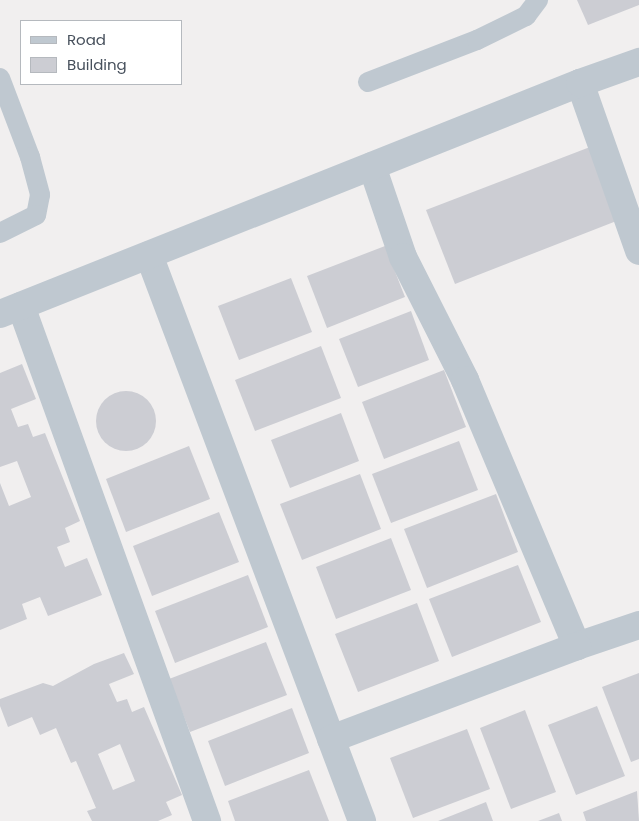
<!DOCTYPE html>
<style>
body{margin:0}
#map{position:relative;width:639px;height:821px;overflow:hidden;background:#f1efef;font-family:Poppins,sans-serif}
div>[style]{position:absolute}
.building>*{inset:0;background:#cccdd3}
.round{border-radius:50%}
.service>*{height:20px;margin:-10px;padding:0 10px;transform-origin:10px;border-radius:10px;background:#bfc8d0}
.minor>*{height:28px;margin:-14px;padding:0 14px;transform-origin:14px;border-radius:14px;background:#bfc8d0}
span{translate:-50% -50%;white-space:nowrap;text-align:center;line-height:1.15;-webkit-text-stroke:4px #fff;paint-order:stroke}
.legend{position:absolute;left:20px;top:20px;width:162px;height:65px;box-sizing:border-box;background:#fff;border:1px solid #b5b9be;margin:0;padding:6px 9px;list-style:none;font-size:15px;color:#47505c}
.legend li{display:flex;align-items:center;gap:10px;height:25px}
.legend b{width:25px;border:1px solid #b5b9be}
</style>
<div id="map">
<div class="building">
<i style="clip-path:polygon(577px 0,639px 0,639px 5px,588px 25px)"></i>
<i style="clip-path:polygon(590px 147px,619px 220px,455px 284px,426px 210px)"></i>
<i style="clip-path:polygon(385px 246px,405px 297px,327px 328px,307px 276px)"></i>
<i style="clip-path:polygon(291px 278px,312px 332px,239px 360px,218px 306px)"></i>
<i style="clip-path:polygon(411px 311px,429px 360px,358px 387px,339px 339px)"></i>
<i style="clip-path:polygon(321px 346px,341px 398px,255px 431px,235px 380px)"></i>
<i style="clip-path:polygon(22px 364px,36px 399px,11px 409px,18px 427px,28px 424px,33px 437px,45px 433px,80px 521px,65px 528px,70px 542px,57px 547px,65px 567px,87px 558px,102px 595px,48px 616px,40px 597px,22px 604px,27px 619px,0 630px,0 483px,9px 506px,31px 497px,17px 461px,0 467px,0 373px)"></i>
<i style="clip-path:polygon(444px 370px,466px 427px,384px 459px,362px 402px)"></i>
<i class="round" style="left:96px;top:391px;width:60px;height:60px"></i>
<i style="clip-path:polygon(341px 413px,359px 461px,290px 488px,271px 440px)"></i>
<i style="clip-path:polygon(459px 441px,478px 490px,391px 523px,372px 474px)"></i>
<i style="clip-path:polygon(189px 446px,210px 499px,126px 532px,106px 479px)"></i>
<i style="clip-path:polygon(360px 474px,381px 529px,302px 560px,280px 504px)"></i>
<i style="clip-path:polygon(496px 494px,518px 552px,427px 588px,404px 529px)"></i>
<i style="clip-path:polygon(219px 512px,239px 562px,152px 596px,133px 546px)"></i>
<i style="clip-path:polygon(391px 538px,411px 590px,336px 619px,316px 567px)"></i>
<i style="clip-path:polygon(518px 565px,541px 622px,452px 657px,429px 599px)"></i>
<i style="clip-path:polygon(248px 575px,268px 627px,175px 663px,155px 611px)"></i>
<i style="clip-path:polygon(417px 603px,439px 661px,358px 692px,335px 634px)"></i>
<i style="clip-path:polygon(266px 642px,287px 695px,190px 732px,169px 679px)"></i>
<i style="clip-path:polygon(evenodd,124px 653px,134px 674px,109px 684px,117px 702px,127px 699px,132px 712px,144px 707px,182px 795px,166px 802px,172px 815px,158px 821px,92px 821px,87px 811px,96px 808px,76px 761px,71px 763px,56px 728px,40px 735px,32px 717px,8px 727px,0 706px,0 699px,43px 683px,53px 686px,94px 664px,124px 653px,120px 744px,135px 781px,113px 790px,98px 754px,120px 744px)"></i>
<i style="clip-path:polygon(639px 673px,639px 759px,631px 762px,602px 687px)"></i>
<i style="clip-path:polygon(597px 706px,625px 776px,576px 795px,548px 725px)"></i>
<i style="clip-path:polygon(292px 708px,309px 753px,225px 786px,208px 741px)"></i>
<i style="clip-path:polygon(525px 710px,556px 792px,511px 809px,480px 728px)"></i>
<i style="clip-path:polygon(467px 729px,490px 789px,413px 818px,390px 758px)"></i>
<i style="clip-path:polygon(309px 770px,329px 821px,235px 821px,228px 801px)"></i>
<i style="clip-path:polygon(637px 791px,639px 821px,586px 821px,583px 812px)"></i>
<i style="clip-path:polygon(486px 802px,493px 821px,438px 821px)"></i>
<i style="clip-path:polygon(559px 813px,562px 821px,538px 821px)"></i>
</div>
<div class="service">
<i style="left:0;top:78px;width:85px;rotate:69.2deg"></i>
<i style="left:30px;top:157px;width:39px;rotate:75deg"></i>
<i style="left:40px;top:195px;width:20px;rotate:101deg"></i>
<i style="left:36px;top:215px;width:40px;rotate:153.4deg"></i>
<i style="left:368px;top:82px;width:117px;rotate:-21.1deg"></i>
<i style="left:477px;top:40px;width:55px;rotate:-26.1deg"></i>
<i style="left:526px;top:16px;width:20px;rotate:-53deg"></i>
</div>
<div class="minor">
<i style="left:580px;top:83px;width:178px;rotate:70.6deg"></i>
<i style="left:372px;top:166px;width:96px;rotate:71.2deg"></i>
<i style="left:403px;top:257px;width:138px;rotate:63.2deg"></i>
<i style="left:465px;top:380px;width:289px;rotate:67.2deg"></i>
<i style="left:577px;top:646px;width:65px;rotate:-18.7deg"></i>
<i style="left:149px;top:255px;width:605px;rotate:69.38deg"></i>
<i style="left:21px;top:306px;width:548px;rotate:70.14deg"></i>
<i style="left:0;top:314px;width:624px;rotate:-21.72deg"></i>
<i style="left:580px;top:83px;width:63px;rotate:-19.6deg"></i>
<i style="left:331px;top:739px;width:263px;rotate:-20.7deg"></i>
</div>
<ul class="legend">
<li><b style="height:6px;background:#bfc8d0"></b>Road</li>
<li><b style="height:14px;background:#cccdd3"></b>Building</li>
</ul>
</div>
